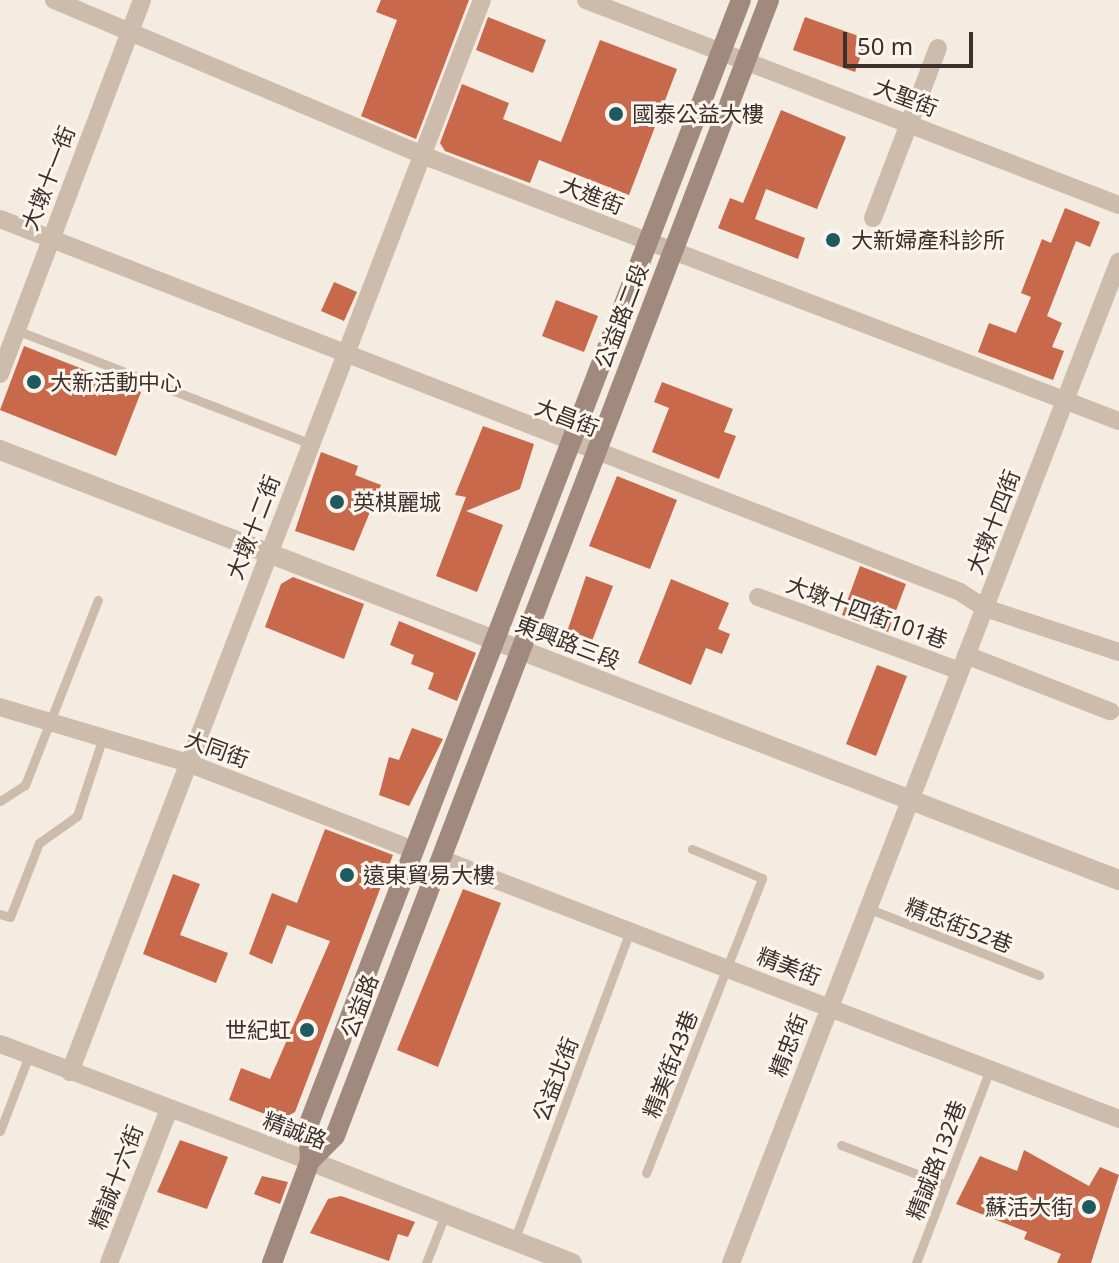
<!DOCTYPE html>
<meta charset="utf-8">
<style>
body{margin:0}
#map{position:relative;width:1119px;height:1263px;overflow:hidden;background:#f4ebe1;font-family:"Noto Sans","Noto Sans TC",sans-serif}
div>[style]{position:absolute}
.building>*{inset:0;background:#c8694b}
.service>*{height:9px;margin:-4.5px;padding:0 4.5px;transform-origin:4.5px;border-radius:4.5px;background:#cdbbac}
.minor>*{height:18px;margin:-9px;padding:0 9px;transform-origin:9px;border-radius:9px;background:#cdbbac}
.tertiary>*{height:20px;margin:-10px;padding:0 10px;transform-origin:10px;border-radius:10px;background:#cdbbac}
.secondary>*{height:20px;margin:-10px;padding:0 10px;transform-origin:10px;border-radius:10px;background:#a18a7d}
.dots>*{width:22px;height:22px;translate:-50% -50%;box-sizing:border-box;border:4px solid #fbf5ee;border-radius:50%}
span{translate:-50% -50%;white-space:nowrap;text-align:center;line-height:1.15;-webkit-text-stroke:6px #fbf5ee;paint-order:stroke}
.street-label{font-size:22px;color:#3b302b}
.poi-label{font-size:22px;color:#3b302b}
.left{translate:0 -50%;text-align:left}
.right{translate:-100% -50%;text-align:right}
.scale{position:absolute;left:843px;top:32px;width:130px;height:36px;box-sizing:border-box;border:4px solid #3b302b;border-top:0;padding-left:10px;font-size:24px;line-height:28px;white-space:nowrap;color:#3b302b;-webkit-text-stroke:6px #fbf5ee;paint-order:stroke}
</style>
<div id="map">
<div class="building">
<i style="clip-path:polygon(381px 0,469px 0,416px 139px,361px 116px,397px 20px,376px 12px)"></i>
<i style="clip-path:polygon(488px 17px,546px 40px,533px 73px,476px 50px)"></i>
<i style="clip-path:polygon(805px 17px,867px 39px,855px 72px,793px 50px)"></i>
<i style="clip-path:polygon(600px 40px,677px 69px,629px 195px,539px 160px,530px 183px,445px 151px,440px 143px,462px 84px,509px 103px,503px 119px,561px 142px)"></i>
<i style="clip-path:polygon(781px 110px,846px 137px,817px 209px,766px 189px,755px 219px,805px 238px,798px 259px,718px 228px,730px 198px,743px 203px)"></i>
<i style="clip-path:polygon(1065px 208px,1100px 222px,1090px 247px,1076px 241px,1047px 316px,1062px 323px,1052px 347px,1064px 351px,1053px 380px,978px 352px,989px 323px,1016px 333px,1031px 297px,1021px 293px,1042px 239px,1051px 243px)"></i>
<i style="clip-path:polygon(334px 282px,357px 292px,344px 321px,321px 311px)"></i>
<i style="clip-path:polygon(556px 300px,598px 316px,584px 352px,542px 336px)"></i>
<i style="clip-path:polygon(24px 346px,141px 392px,116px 456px,0 410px)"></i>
<i style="clip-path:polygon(662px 382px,733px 409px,724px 432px,736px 436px,719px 479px,652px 452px,669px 408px,654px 402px)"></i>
<i style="clip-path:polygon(483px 426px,534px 444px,520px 489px,466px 511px,503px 525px,477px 592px,436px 576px,466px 497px,455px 495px)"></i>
<i style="clip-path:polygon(321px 452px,358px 466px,355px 475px,381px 485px,354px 551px,295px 531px)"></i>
<i style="clip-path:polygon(617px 476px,677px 500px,650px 569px,589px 546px)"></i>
<i style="clip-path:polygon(860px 566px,906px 584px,888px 632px,842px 615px)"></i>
<i style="clip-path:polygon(586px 576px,613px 586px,592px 641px,567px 632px)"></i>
<i style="clip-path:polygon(293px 577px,364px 604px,344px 659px,265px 627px,281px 584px)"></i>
<i style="clip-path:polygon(671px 579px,729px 603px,718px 629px,730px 634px,722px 654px,706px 648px,691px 685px,638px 663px)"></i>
<i style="clip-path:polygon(399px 621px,476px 653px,457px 701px,428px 689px,434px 673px,411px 664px,414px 655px,390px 645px)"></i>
<i style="clip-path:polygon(877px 665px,907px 676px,876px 756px,846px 744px)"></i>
<i style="clip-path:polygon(412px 728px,443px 739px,409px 806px,379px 795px,389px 757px,399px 760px)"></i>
<i style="clip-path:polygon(325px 829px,393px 855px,295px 1112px,280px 1120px,229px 1100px,241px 1068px,270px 1079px,330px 941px,287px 925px,272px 964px,249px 954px,272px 893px,297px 903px)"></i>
<i style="clip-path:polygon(173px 874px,200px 884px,180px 935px,228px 953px,216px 983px,143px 954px)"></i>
<i style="clip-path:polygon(463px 889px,501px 903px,438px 1067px,397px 1050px)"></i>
<i style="clip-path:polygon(180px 1140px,228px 1157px,207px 1209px,157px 1192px)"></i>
<i style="clip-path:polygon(1024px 1150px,1089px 1186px,1100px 1167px,1119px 1175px,1091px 1263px,1057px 1263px,1061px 1254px,1024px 1239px,1027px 1232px,956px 1204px,980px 1156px,1017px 1171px)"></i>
<i style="clip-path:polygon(262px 1176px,288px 1182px,280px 1204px,254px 1194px)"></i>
<i style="clip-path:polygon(341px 1196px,415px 1222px,408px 1237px,398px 1234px,389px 1261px,310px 1233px,328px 1199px)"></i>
</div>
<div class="service">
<i style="left:16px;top:330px;width:316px;rotate:21.1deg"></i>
<i style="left:0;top:801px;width:30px;rotate:-33deg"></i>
<i style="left:25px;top:785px;width:199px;rotate:-68.5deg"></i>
<i style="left:867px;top:908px;width:185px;rotate:21.3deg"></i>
<i style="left:0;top:914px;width:10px;rotate:17deg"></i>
<i style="left:10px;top:917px;width:79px;rotate:-68.6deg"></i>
<i style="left:39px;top:843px;width:47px;rotate:-35.4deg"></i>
<i style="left:77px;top:816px;width:83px;rotate:-71.8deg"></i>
<i style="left:0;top:1131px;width:81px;rotate:-69.1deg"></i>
<i style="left:841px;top:1145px;width:112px;rotate:20.9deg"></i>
<i style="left:646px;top:1173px;width:317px;rotate:-68.5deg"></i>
<i style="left:762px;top:878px;width:76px;rotate:-157.5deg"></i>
<i style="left:514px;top:1241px;width:332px;rotate:-69.5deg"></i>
<i style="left:426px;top:1263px;width:52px;rotate:-68.4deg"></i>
<i style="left:916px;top:1263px;width:208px;rotate:-69.1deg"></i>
</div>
<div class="minor">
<i style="left:54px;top:0;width:399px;rotate:22.8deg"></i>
<i style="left:422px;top:155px;width:746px;rotate:20.89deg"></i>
<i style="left:586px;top:0;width:571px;rotate:21.04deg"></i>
<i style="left:873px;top:218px;width:182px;rotate:-69.1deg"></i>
<i style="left:0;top:219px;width:1030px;rotate:21.23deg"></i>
<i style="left:960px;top:592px;width:30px;rotate:33deg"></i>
<i style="left:985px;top:608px;width:141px;rotate:18.2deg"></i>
<i style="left:0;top:374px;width:400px;rotate:-69.2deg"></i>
<i style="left:758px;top:597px;width:215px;rotate:20.1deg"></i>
<i style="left:966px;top:655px;width:155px;rotate:21.3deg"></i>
<i style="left:0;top:707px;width:196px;rotate:16.6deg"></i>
<i style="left:188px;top:763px;width:241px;rotate:21.1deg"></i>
<i style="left:441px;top:859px;width:726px;rotate:20.98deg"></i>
<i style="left:0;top:1044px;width:331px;rotate:20.7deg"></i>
<i style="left:70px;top:1072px;width:1148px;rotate:-68.98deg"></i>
<i style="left:109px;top:1263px;width:165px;rotate:-68.7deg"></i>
<i style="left:731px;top:1263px;width:1074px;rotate:-68.83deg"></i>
</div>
<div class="tertiary">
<i style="left:0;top:450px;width:1199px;rotate:21.02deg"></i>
<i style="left:310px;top:1161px;width:281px;rotate:21.3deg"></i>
</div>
<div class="secondary">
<i style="left:310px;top:1161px;width:35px;rotate:-93deg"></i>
<i style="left:308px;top:1126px;width:1206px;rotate:-68.97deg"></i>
<i style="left:272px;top:1263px;width:109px;rotate:-69.6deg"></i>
<i style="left:310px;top:1161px;width:35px;rotate:-45deg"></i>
<i style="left:335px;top:1136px;width:1216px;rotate:-69.09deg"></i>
</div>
<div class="dots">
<i style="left:616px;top:114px;background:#1f5a5e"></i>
<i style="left:833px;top:240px;background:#1f5a5e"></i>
<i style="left:34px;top:382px;background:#1f5a5e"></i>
<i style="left:337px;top:502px;background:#1f5a5e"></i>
<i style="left:347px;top:875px;background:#1f5a5e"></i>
<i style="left:307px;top:1030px;background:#1f5a5e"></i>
<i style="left:1089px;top:1207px;background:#1f5a5e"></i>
</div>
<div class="street-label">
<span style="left:906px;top:97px;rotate:21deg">大聖街</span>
<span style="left:48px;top:178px;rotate:-69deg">大墩十一街</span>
<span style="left:592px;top:195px;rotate:21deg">大進街</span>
<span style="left:621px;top:316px;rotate:-69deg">公益路二段</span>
<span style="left:567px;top:417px;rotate:21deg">大昌街</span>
<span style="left:993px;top:522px;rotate:-69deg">大墩十四街</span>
<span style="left:253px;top:527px;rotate:-69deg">大墩十二街</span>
<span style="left:867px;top:612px;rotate:20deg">大墩十四街101巷</span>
<span style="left:568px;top:642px;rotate:21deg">東興路三段</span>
<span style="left:217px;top:749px;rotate:20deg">大同街</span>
<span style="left:959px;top:925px;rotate:21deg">精忠街52巷</span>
<span style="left:789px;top:966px;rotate:21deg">精美街</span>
<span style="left:359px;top:1006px;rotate:-69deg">公益路</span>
<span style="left:788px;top:1045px;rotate:-69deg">精忠街</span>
<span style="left:670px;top:1064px;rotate:-69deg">精美街43巷</span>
<span style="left:555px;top:1079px;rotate:-69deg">公益北街</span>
<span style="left:295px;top:1130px;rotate:20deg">精誠路</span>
<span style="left:936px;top:1160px;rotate:-69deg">精誠路132巷</span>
<span style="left:116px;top:1177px;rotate:-69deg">精誠十六街</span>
</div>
<div class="poi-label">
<span class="left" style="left:632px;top:114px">國泰公益大樓</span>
<span class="left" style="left:851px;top:240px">大新婦產科診所</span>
<span class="left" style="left:50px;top:382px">大新活動中心</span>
<span class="left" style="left:353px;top:502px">英棋麗城</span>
<span class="left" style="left:363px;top:875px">遠東貿易大樓</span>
<span class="right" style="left:291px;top:1030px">世紀虹</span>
<span class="right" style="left:1073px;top:1207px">蘇活大街</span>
</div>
<div class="scale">50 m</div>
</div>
